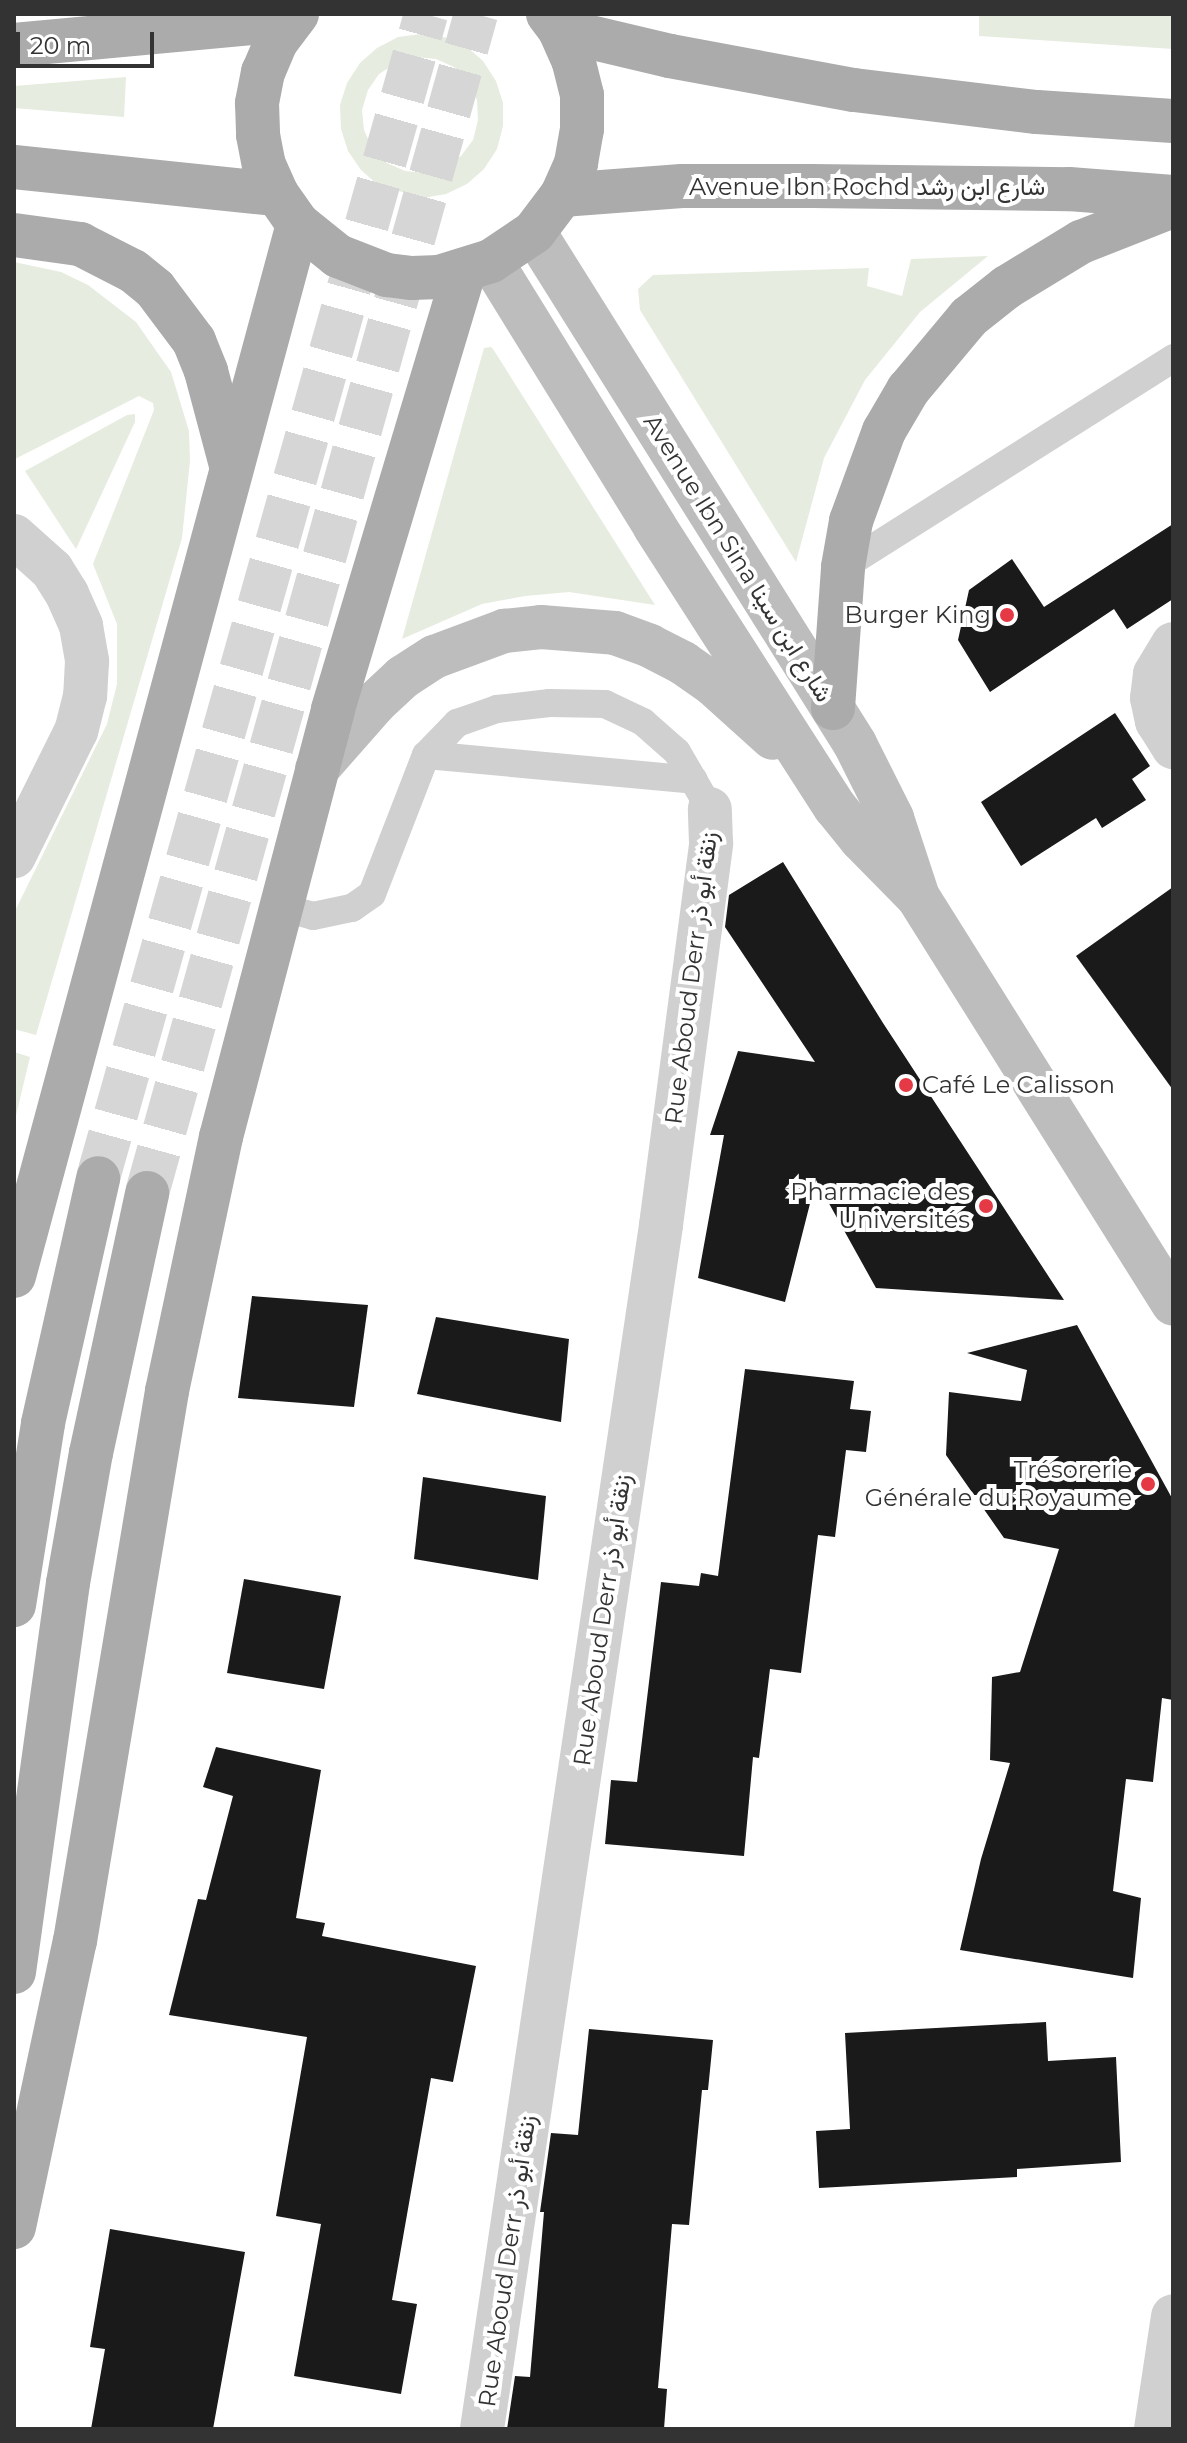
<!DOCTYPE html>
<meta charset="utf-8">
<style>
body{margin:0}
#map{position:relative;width:1187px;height:2443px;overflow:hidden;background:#fff;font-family:Montserrat,Vazirmatn,sans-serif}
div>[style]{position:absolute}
.green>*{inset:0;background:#e6ecdf}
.building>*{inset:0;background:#1a1a1a}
.primary-tunnel>*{height:44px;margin-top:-22px;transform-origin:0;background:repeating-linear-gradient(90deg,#d6d6d6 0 44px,transparent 0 66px)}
.service>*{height:28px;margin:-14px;padding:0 14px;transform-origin:14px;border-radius:14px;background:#d0d0d0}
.minor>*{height:44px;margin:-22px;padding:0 22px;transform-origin:22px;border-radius:22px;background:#d0d0d0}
.secondary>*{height:44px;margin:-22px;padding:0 22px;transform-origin:22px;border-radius:22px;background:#bdbdbd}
.primary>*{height:44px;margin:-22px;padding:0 22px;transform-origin:22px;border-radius:22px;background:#ababab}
.dots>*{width:22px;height:22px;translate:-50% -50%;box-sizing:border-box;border:4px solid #fff;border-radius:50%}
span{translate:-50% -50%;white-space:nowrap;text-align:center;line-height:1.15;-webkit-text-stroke:8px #fff;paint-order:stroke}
.street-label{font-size:24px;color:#333}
.poi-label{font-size:24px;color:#333}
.right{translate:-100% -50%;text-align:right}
.left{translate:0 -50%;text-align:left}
.frame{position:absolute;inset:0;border:16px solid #333;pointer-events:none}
.scale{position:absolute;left:16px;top:32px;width:138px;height:36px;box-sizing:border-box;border:4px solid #333;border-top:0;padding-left:10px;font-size:24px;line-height:28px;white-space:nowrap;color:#333;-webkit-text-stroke:6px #fff;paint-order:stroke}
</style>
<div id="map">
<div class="green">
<i style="clip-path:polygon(979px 14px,1173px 14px,1173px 49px,979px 36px)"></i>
<i style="clip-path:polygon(evenodd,421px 34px,444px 37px,466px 46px,483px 61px,496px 81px,503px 103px,503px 126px,497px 149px,484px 169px,467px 184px,446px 194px,423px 198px,378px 185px,361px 170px,348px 151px,341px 129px,340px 105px,347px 83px,360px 63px,377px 48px,398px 37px,421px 34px,416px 57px,436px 59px,454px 67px,468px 82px,477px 100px,478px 120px,473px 140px,461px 156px,444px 167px,425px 173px,405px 171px,387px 163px,372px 148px,364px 130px,362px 110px,368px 90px,379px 74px,396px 63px,416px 57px)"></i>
<i style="clip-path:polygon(126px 77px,124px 117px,14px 108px,14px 86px)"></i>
<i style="clip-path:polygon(988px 256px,920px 312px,865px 380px,824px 458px,796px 562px,640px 310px,638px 289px,653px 275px,869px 268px,867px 286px,902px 296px,911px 259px)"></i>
<i style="clip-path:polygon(14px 262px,61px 272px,88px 285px,136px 322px,171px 372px,189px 431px,190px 461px,182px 538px,36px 1035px,14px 1029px,14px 913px,107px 724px,117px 684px,117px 624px,93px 564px,154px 410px,153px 403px,139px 396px,15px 459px)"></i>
<i style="clip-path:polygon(491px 347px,493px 349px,655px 605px,569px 592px,525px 596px,482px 604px,402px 639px,484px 348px)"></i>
<i style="clip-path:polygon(135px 414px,135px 422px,76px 549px,25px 471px,127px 415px)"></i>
<i style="clip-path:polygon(14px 1052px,30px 1057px,14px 1124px)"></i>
</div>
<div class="building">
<i style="clip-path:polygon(1173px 524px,1173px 599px,1127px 629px,1114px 609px,990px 692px,958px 640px,969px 590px,1012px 559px,1044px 607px)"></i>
<i style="clip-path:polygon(1115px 713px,1150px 766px,1132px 779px,1146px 800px,1102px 828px,1096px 818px,1021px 866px,981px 802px)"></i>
<i style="clip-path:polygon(783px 862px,883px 1023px,1064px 1300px,876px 1288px,816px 1180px,785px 1302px,698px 1278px,724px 1135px,710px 1135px,738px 1051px,815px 1062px,725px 927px,729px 895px)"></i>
<i style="clip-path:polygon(1173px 887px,1173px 1090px,1076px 956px)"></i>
<i style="clip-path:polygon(252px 1296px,368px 1305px,354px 1407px,238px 1398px)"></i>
<i style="clip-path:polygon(436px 1317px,569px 1339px,561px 1422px,417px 1394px)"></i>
<i style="clip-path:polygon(1077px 1325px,1173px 1500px,1173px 1700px,1162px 1698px,1153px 1782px,1126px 1779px,1113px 1891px,1141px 1898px,1133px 1978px,960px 1950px,981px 1859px,1010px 1763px,990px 1760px,992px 1677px,1020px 1672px,1059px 1549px,1004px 1538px,946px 1455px,949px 1392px,1021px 1401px,1027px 1370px,967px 1353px)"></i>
<i style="clip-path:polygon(745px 1369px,854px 1381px,850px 1409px,871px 1411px,866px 1452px,846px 1450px,835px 1537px,818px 1535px,801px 1673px,770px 1669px,759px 1758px,753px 1757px,744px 1856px,605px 1844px,611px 1780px,637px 1782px,661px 1582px,699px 1586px,701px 1573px,718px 1576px)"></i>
<i style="clip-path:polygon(423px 1477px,546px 1496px,538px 1580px,414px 1559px)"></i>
<i style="clip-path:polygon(244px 1579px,341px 1596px,324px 1689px,227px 1673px)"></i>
<i style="clip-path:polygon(216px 1747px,321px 1770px,296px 1918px,325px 1923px,322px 1936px,476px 1966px,453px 2082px,431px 2078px,392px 2300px,417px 2304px,401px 2394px,294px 2376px,321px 2224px,276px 2216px,307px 2037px,169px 2015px,198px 1899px,206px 1900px,233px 1796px,203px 1787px)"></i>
<i style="clip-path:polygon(1046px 2022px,1048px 2061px,1116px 2057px,1121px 2162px,1017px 2169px,1017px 2177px,819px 2188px,816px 2131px,850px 2129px,845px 2033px)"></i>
<i style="clip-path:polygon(589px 2029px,713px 2040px,708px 2090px,702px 2090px,689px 2225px,672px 2224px,658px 2388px,667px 2389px,664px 2429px,507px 2429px,515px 2376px,530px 2377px,544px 2212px,540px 2212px,551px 2133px,578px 2135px)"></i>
<i style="clip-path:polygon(110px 2229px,245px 2252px,213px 2429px,91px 2429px,105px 2349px,90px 2347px)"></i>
</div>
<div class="primary-tunnel">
<i style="left:98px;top:1178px;width:1209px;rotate:-74.26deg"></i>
<i style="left:147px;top:1193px;width:1224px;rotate:-74.41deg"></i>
</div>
<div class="service">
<i style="left:843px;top:567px;width:391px;rotate:-32.3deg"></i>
<i style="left:426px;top:755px;width:269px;rotate:5.3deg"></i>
<i style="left:280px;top:907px;width:34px;rotate:15deg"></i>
<i style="left:313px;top:916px;width:40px;rotate:-12deg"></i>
<i style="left:352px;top:908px;width:24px;rotate:-35deg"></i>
<i style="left:372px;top:894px;width:149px;rotate:-68.8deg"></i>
<i style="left:426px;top:755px;width:45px;rotate:-45.9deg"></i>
<i style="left:457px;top:723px;width:42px;rotate:-19.3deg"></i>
<i style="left:497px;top:709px;width:53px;rotate:-6.5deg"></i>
<i style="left:550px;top:703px;width:55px;rotate:1deg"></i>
<i style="left:605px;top:704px;width:42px;rotate:25.3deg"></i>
<i style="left:643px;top:722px;width:45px;rotate:41.4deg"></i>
<i style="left:677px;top:752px;width:66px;rotate:59.9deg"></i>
</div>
<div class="minor">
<i style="left:14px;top:536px;width:51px;rotate:41.8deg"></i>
<i style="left:52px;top:570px;width:28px;rotate:58deg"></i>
<i style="left:67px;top:594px;width:35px;rotate:66deg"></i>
<i style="left:81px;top:626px;width:36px;rotate:80deg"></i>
<i style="left:87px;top:661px;width:35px;rotate:93deg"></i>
<i style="left:85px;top:696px;width:36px;rotate:104deg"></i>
<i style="left:76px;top:731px;width:140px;rotate:116.4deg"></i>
<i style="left:1173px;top:644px;width:35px;rotate:121deg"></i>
<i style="left:1155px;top:674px;width:24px;rotate:97deg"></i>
<i style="left:1152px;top:698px;width:24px;rotate:78deg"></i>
<i style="left:1157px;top:721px;width:31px;rotate:58deg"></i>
<i style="left:482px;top:2429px;width:1217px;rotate:-81.54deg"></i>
<i style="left:661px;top:1225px;width:385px;rotate:-82.5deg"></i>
<i style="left:711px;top:843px;width:34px;rotate:-92deg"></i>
<i style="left:1156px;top:2429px;width:114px;rotate:-81.4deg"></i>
</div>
<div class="secondary">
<i style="left:534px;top:232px;width:604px;rotate:57.91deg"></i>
<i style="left:855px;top:744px;width:83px;rotate:63.4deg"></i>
<i style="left:892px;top:818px;width:77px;rotate:71.8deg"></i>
<i style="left:491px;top:261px;width:312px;rotate:58.3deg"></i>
<i style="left:655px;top:527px;width:333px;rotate:57.3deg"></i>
<i style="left:835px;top:807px;width:41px;rotate:50.9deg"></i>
<i style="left:861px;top:839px;width:81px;rotate:45.5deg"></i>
<i style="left:918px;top:897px;width:480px;rotate:57.9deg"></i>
<i style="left:317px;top:769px;width:88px;rotate:-48.7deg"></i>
<i style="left:375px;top:703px;width:38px;rotate:-43deg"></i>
<i style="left:403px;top:677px;width:37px;rotate:-33deg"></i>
<i style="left:434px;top:657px;width:75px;rotate:-20.4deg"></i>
<i style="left:504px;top:631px;width:37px;rotate:-6deg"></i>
<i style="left:541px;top:627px;width:74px;rotate:4.6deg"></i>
<i style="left:615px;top:633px;width:37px;rotate:20deg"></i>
<i style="left:650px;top:646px;width:37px;rotate:27deg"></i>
<i style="left:683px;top:663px;width:38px;rotate:35deg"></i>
<i style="left:714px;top:685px;width:79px;rotate:41.9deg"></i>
</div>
<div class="primary">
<i style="left:297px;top:14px;width:35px;rotate:127deg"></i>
<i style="left:276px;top:42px;width:33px;rotate:113deg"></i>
<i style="left:263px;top:72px;width:32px;rotate:101deg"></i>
<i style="left:257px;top:103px;width:32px;rotate:88deg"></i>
<i style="left:258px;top:135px;width:31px;rotate:79deg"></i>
<i style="left:264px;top:165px;width:32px;rotate:66deg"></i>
<i style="left:277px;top:194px;width:37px;rotate:55deg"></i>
<i style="left:298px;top:224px;width:51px;rotate:38.7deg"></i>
<i style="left:338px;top:256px;width:53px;rotate:21.2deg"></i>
<i style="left:387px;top:275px;width:25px;rotate:7deg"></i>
<i style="left:412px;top:278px;width:27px;rotate:-2deg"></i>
<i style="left:439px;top:277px;width:54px;rotate:-17.1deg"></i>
<i style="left:491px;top:261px;width:52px;rotate:-34deg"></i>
<i style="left:534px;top:232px;width:46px;rotate:-52.9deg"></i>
<i style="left:562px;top:195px;width:35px;rotate:-66deg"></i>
<i style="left:576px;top:163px;width:35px;rotate:-80deg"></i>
<i style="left:582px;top:129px;width:34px;rotate:-90deg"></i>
<i style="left:582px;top:95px;width:34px;rotate:-104deg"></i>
<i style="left:574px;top:62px;width:35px;rotate:-114deg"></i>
<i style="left:560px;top:30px;width:20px;rotate:-127deg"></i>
<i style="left:560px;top:30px;width:113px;rotate:13.3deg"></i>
<i style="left:670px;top:56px;width:187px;rotate:10.5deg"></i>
<i style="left:854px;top:90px;width:184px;rotate:6.9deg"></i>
<i style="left:1037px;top:112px;width:136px;rotate:3.8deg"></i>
<i style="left:14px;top:45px;width:280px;rotate:-5.3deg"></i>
<i style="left:14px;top:167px;width:264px;rotate:5.9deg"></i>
<i style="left:562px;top:195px;width:120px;rotate:-4.3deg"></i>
<i style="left:682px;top:186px;width:130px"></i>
<i style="left:812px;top:186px;width:257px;rotate:0.7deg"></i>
<i style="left:1069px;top:189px;width:104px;rotate:4.4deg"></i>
<i style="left:14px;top:235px;width:67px;rotate:7.8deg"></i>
<i style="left:80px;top:244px;width:59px;rotate:27deg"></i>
<i style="left:133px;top:271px;width:28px;rotate:39deg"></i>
<i style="left:155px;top:289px;width:65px;rotate:53.1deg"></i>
<i style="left:194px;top:341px;width:32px;rotate:68deg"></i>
<i style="left:206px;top:371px;width:97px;rotate:75.1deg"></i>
<i style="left:833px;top:708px;width:141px;rotate:-85.9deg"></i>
<i style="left:843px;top:567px;width:47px;rotate:-80.1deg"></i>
<i style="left:851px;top:521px;width:96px;rotate:-69.9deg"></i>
<i style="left:884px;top:431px;width:48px;rotate:-59.7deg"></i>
<i style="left:908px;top:390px;width:95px;rotate:-50.1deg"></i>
<i style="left:969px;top:317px;width:48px;rotate:-38.3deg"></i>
<i style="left:1007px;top:287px;width:87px;rotate:-31.3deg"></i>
<i style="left:1081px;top:242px;width:99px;rotate:-21.4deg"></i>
<i style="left:14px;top:1276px;width:1090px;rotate:-74.89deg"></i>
<i style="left:14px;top:1605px;width:184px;rotate:-80.9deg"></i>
<i style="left:43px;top:1423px;width:251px;rotate:-77.3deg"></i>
<i style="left:14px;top:1972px;width:393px;rotate:-82.1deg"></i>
<i style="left:68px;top:1583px;width:132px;rotate:-80deg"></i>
<i style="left:91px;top:1453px;width:266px;rotate:-77.8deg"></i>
<i style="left:14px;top:2227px;width:292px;rotate:-78deg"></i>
<i style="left:75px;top:1941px;width:558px;rotate:-80.5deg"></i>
<i style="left:167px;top:1391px;width:260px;rotate:-78deg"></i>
<i style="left:221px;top:1137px;width:442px;rotate:-75.3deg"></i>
<i style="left:333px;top:709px;width:457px;rotate:-73.3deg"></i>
</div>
<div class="dots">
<i style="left:1007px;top:615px;background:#e63946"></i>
<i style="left:906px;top:1085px;background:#e63946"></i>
<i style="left:986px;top:1206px;background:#e63946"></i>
<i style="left:1148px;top:1484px;background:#e63946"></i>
</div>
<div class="street-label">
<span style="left:867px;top:187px">Avenue Ibn Rochd شارع ابن رشد</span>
<span style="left:738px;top:558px;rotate:58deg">Avenue Ibn Sina شارع ابن سينا</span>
<span style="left:691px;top:978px;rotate:-83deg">Rue Aboud Derr زنقة أبو ذر</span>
<span style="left:602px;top:1620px;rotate:-82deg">Rue Aboud Derr زنقة أبو ذر</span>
<span style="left:507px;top:2261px;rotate:-82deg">Rue Aboud Derr زنقة أبو ذر</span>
</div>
<div class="poi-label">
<span class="right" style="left:991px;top:615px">Burger King</span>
<span class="left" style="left:922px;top:1085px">Café Le Calisson</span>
<span class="right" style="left:970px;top:1206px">Pharmacie des<br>Universités</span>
<span class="right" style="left:1132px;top:1484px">Trésorerie<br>Générale du Royaume</span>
</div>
<div class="frame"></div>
<div class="scale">20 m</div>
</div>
